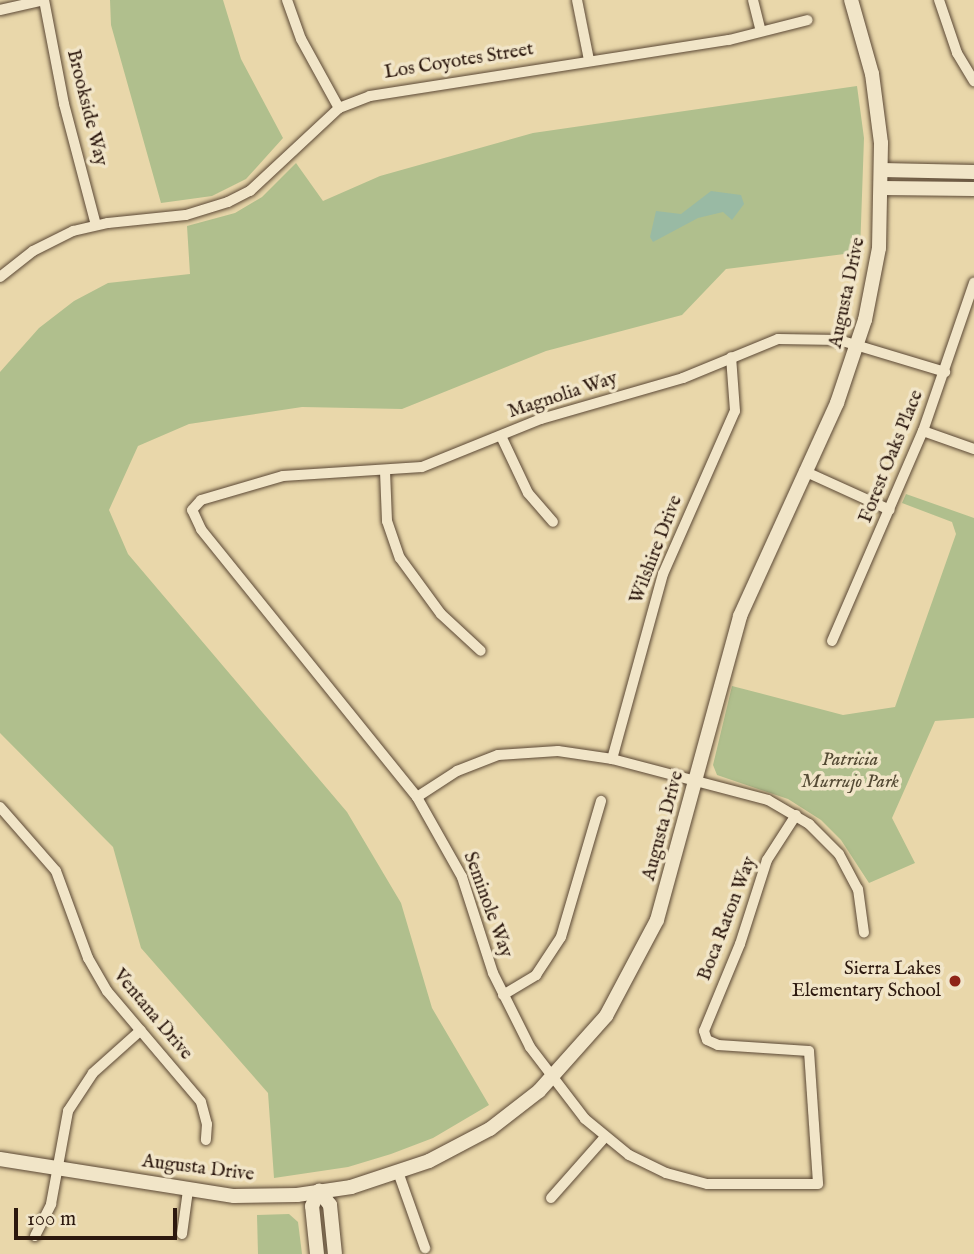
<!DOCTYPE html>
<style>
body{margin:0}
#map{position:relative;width:974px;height:1254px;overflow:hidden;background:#e9d7aa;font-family:"IM FELL English",serif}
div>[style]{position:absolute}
.green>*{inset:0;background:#b0bf8d}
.water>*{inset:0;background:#99baa4}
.roads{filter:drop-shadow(0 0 2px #5b4835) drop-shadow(0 0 2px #5b4835)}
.minor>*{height:10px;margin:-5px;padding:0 5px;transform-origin:5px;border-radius:5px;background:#f1e5c8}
.tertiary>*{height:14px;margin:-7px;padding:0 7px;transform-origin:7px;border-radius:7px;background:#f1e5c8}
.dots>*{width:19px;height:19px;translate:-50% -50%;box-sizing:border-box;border:4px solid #f1e5c8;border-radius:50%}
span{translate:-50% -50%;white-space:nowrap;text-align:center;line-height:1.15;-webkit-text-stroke:7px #f1e5c8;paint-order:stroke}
.street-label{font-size:19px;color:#2c180e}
.park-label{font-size:19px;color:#544a34;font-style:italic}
.poi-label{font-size:19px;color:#2c180e}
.right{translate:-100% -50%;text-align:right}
.scale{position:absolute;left:14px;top:1208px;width:163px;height:32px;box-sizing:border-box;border:4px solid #2c180e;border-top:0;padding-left:9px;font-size:21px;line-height:24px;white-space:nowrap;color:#2c180e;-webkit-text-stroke:5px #f1e5c8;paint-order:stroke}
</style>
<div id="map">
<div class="green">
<i style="clip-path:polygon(110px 0,223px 0,241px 59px,283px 138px,246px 179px,212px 196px,161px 203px,111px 25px)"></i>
<i style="clip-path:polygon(857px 86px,864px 138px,860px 252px,726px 269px,682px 315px,546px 351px,402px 409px,302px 407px,189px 424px,138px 446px,109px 510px,128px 554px,347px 812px,401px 903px,432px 1008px,489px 1105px,433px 1138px,391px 1154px,348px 1167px,274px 1178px,268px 1093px,141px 948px,113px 847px,0 733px,0 372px,39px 328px,74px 301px,108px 283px,190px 274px,187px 226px,235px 213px,262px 197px,296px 163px,323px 201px,380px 176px,533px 133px)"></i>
<i style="clip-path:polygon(906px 494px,974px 518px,974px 718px,935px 721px,892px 818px,915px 863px,869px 883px,841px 840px,821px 820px,788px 799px,717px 775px,713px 765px,732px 686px,843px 715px,895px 707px,956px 534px,952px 522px,902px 503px)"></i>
<i style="clip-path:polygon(289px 1214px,298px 1222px,302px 1254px,258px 1254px,257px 1215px)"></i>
</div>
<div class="water">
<i style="clip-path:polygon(711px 191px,741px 195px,744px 204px,732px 220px,723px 212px,698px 218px,653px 242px,650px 237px,656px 211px,681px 214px)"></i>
</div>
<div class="roads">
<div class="minor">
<i style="left:44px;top:0;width:106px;rotate:79.1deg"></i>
<i style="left:64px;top:104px;width:125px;rotate:75.2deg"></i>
<i style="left:287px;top:0;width:41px;rotate:70.3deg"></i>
<i style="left:301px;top:39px;width:79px;rotate:61.2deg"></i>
<i style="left:577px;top:0;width:61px;rotate:78.7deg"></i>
<i style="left:753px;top:0;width:32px;rotate:76deg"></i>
<i style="left:939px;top:0;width:56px;rotate:71.2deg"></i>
<i style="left:957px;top:53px;width:33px;rotate:59deg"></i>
<i style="left:0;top:10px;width:45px;rotate:-12.8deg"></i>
<i style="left:0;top:277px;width:42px;rotate:-38.2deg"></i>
<i style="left:33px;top:251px;width:45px;rotate:-26.6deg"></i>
<i style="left:73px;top:231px;width:36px;rotate:-13deg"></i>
<i style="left:108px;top:223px;width:78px;rotate:-5.9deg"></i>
<i style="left:186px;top:215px;width:44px;rotate:-17.2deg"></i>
<i style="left:228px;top:202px;width:25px;rotate:-27deg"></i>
<i style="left:250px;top:191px;width:122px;rotate:-43deg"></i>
<i style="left:339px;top:108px;width:33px;rotate:-21deg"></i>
<i style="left:370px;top:96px;width:363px;rotate:-8.9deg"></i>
<i style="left:729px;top:40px;width:81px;rotate:-14.2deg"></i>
<i style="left:923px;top:431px;width:54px;rotate:19.4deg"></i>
<i style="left:501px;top:436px;width:63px;rotate:64.7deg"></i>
<i style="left:528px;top:493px;width:38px;rotate:49deg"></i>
<i style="left:385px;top:471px;width:50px;rotate:87.7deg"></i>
<i style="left:387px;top:521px;width:39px;rotate:71deg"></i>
<i style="left:400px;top:558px;width:69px;rotate:53.8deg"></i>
<i style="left:441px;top:614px;width:54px;rotate:42.8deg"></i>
<i style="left:804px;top:471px;width:94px;rotate:24.4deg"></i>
<i style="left:832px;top:641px;width:229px;rotate:-66.6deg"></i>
<i style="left:923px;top:431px;width:157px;rotate:-71deg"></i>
<i style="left:612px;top:759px;width:192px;rotate:-74.6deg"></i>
<i style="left:663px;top:574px;width:178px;rotate:-66.2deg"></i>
<i style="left:735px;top:411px;width:54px;rotate:-94.2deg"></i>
<i style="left:417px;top:797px;width:48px;rotate:-33deg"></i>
<i style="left:457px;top:771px;width:44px;rotate:-21.3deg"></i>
<i style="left:498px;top:755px;width:60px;rotate:-3.8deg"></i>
<i style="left:558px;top:751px;width:55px;rotate:8.4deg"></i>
<i style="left:612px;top:759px;width:161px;rotate:14.7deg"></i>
<i style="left:768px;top:800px;width:48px;rotate:30.3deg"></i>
<i style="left:809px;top:824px;width:42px;rotate:45deg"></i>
<i style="left:839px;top:854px;width:40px;rotate:62deg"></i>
<i style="left:858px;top:889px;width:44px;rotate:82.2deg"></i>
<i style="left:0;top:807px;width:85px;rotate:48.8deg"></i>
<i style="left:56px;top:871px;width:93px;rotate:69.8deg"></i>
<i style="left:88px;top:958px;width:38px;rotate:60deg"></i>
<i style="left:107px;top:991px;width:145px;rotate:49.7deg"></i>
<i style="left:201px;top:1102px;width:23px;rotate:75deg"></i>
<i style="left:207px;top:1124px;width:16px;rotate:94deg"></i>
<i style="left:796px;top:815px;width:54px;rotate:122.8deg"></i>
<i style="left:767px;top:860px;width:88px;rotate:107.8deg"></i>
<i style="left:740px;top:944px;width:94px;rotate:112.5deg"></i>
<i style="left:704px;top:1031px;width:9px;rotate:72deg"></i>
<i style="left:707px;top:1040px;width:12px;rotate:24deg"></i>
<i style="left:718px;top:1045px;width:91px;rotate:3.8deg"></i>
<i style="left:809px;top:1051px;width:133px;rotate:86.1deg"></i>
<i style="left:818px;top:1184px;width:111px;rotate:180deg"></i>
<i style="left:707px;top:1184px;width:42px;rotate:-165deg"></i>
<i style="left:666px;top:1173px;width:41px;rotate:-154.1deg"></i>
<i style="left:629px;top:1155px;width:57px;rotate:-140.7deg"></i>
<i style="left:585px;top:1119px;width:91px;rotate:-127.4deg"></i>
<i style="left:530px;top:1047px;width:83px;rotate:-116.6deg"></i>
<i style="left:493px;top:973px;width:101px;rotate:-107.9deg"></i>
<i style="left:462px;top:877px;width:92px;rotate:-119.4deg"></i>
<i style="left:417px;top:797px;width:344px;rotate:-128.9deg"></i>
<i style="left:201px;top:529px;width:21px;rotate:-115deg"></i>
<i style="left:192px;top:510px;width:13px;rotate:-48deg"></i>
<i style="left:201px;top:500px;width:85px;rotate:-16.3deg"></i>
<i style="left:283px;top:476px;width:139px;rotate:-3.7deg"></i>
<i style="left:422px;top:467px;width:128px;rotate:-22deg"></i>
<i style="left:541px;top:419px;width:148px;rotate:-16.1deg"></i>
<i style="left:683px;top:378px;width:103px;rotate:-22.3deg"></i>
<i style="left:778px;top:339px;width:61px;rotate:0.9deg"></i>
<i style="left:839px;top:340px;width:111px;rotate:16.8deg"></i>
<i style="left:503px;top:995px;width:39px;rotate:-31deg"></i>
<i style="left:536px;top:975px;width:45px;rotate:-56.7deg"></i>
<i style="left:561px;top:937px;width:142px;rotate:-73.6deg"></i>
<i style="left:398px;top:1172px;width:81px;rotate:70.4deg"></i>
<i style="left:551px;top:1198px;width:81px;rotate:-48.5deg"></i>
<i style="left:182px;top:1234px;width:44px;rotate:-82.2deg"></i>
<i style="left:35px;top:1236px;width:36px;rotate:-63deg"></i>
<i style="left:51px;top:1204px;width:95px;rotate:-79.6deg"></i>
<i style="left:68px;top:1111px;width:45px;rotate:-56.7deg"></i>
<i style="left:93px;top:1073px;width:64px;rotate:-41.9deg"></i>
</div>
<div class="tertiary">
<i style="left:882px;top:170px;width:92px;rotate:1.2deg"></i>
<i style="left:882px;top:188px;width:92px;rotate:0.6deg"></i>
<i style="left:0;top:1159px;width:237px;rotate:9deg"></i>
<i style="left:234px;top:1196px;width:63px;rotate:-0.9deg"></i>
<i style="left:297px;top:1195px;width:55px;rotate:-8.4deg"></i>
<i style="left:351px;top:1187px;width:82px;rotate:-18.4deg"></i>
<i style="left:429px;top:1161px;width:69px;rotate:-27.7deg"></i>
<i style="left:490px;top:1129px;width:62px;rotate:-37.8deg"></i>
<i style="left:539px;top:1091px;width:101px;rotate:-48.2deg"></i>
<i style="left:606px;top:1016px;width:109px;rotate:-62deg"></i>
<i style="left:657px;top:920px;width:315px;rotate:-74.7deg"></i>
<i style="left:740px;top:616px;width:234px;rotate:-65.5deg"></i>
<i style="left:837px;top:403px;width:88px;rotate:-71.4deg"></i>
<i style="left:865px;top:320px;width:73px;rotate:-79deg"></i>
<i style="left:879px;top:248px;width:105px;rotate:-88.9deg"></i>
<i style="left:881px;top:143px;width:70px;rotate:-97.4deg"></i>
<i style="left:872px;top:74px;width:77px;rotate:-105.8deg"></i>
<i style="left:317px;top:1254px;width:48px;rotate:-95.9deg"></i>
<i style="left:312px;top:1206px;width:17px;rotate:-65deg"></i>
<i style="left:319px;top:1191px;width:18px;rotate:52deg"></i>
<i style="left:330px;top:1205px;width:49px;rotate:84.2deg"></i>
</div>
</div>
<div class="dots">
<i style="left:955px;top:981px;background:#8f2418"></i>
</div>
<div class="street-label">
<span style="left:459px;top:62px;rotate:-9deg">Los Coyotes Street</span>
<span style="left:86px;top:108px;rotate:76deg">Brookside Way</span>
<span style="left:848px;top:293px;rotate:-78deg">Augusta Drive</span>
<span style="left:563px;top:396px;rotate:-18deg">Magnolia Way</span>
<span style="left:892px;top:457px;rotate:-68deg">Forest Oaks Place</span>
<span style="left:657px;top:550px;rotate:-69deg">Wilshire Drive</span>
<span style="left:664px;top:826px;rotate:-75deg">Augusta Drive</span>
<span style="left:487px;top:905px;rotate:70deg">Seminole Way</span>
<span style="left:728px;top:919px;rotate:-69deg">Boca Raton Way</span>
<span style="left:152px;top:1015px;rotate:50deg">Ventana Drive</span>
<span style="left:198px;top:1169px;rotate:7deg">Augusta Drive</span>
</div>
<div class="park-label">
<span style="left:850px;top:772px">Patricia<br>Murrujo Park</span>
</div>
<div class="poi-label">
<span class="right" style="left:941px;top:981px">Sierra Lakes<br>Elementary School</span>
</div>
<div class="scale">100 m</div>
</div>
